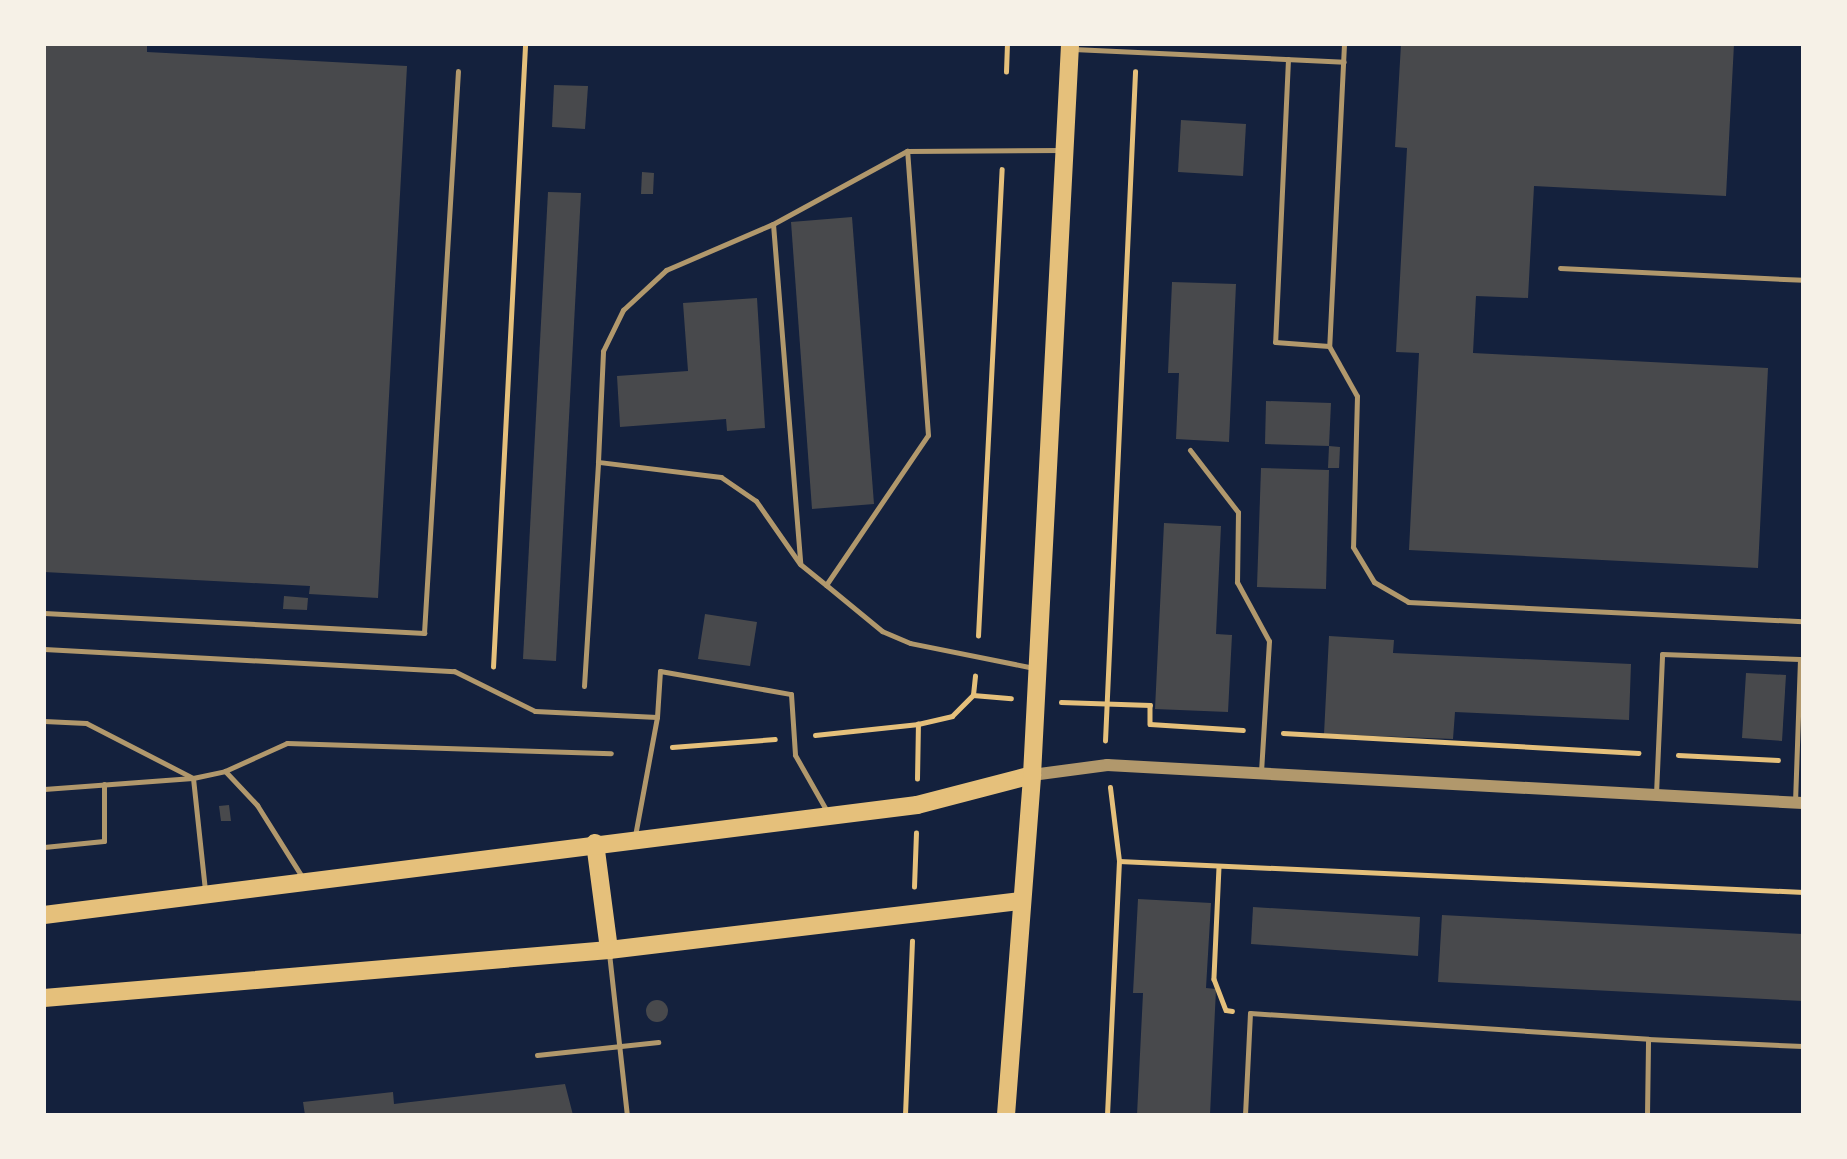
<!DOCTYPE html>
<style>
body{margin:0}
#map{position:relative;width:1847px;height:1159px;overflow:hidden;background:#14213d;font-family:"Sofia Sans Condensed",sans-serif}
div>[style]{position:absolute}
.building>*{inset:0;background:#48494c}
.round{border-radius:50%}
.path>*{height:4.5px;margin:-2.25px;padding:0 2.25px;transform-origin:2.25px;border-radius:2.25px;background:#e5c07b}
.service>*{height:5px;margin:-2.5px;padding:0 2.5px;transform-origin:2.5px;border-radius:2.5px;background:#b1986c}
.tertiary>*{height:12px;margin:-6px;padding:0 6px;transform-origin:6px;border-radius:6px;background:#b1986c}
.primary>*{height:18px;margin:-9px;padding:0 9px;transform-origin:9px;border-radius:9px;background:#e5c07b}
span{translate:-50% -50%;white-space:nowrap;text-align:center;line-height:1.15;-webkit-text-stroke:5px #f6f1e7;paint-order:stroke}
.frame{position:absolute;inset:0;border:46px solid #f6f1e7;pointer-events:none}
</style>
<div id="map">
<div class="building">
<i style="clip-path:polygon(44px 44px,147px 44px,147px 52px,407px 66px,378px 598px,309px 594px,310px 586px,44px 572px)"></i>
<i style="clip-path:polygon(1401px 44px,1734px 44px,1726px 196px,1534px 186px,1528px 298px,1476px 296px,1473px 353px,1768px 368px,1758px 568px,1409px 550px,1419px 353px,1396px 352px,1407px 148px,1395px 147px)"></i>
<i style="clip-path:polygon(554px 85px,588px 86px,585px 129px,552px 127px)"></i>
<i style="clip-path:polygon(1181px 120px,1246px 124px,1243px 176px,1178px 172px)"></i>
<i style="clip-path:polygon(642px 172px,654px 173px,653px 194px,641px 194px)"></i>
<i style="clip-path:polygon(548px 192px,581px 193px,556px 661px,523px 659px)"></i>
<i style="clip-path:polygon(852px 217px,874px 504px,812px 509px,791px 222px)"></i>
<i style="clip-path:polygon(1172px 282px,1236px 284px,1229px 442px,1176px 439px,1179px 373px,1168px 373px)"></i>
<i style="clip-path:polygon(757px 298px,765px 428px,727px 431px,726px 419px,620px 427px,617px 376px,688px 371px,683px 303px)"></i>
<i style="clip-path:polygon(1266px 401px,1331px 403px,1329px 446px,1265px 444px)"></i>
<i style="clip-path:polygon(1329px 446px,1340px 447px,1339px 468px,1328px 468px)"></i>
<i style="clip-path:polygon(1261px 468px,1329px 470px,1326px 589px,1257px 587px)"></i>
<i style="clip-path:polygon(1164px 523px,1221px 526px,1216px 634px,1232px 635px,1228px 712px,1155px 709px)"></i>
<i style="clip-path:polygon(284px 596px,308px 598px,307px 610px,283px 609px)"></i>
<i style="clip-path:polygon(705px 614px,757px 622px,750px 666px,698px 659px)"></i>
<i style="clip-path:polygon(1329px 636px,1394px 640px,1393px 653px,1631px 664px,1629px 720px,1455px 712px,1453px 739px,1324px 734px)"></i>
<i style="clip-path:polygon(1746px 673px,1786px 675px,1782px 741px,1742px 738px)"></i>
<i style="clip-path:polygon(229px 805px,231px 821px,221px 821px,219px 806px)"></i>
<i style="clip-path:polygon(1138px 899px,1211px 903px,1206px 988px,1216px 989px,1210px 1115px,1137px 1115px,1143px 993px,1133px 993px)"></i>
<i style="clip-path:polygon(1253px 907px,1420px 917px,1418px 956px,1251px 944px)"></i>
<i style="clip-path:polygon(1442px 915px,1803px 934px,1803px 1001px,1438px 982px)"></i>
<i class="round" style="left:646px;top:1000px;width:22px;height:22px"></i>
<i style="clip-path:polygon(565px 1084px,573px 1115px,305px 1115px,303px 1102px,393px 1092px,394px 1104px,402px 1103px)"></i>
</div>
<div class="path">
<i style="left:1006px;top:72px;width:28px;rotate:-88deg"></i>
<i style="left:978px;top:636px;width:467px;rotate:-87.1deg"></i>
<i style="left:493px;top:667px;width:623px;rotate:-87.05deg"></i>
<i style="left:973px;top:695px;width:38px;rotate:5deg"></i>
<i style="left:1061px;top:702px;width:89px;rotate:1.9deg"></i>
<i style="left:1150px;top:705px;width:19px;rotate:90deg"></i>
<i style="left:1150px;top:724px;width:93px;rotate:3.7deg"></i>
<i style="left:1283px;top:733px;width:356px;rotate:3.2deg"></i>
<i style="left:815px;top:735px;width:104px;rotate:-6.1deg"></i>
<i style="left:1105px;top:741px;width:670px;rotate:-87.43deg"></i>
<i style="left:672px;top:747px;width:103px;rotate:-4.4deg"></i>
<i style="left:1678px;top:755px;width:100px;rotate:2.9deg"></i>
<i style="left:917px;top:779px;width:55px;rotate:-89deg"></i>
<i style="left:918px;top:724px;width:35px;rotate:-13deg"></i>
<i style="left:952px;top:716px;width:30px;rotate:-45deg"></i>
<i style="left:973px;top:695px;width:19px;rotate:-84deg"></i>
<i style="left:1119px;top:861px;width:685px;rotate:2.59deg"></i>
<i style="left:1219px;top:867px;width:112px;rotate:92.6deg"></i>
<i style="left:1214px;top:979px;width:33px;rotate:69deg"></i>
<i style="left:1226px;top:1010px;width:6px;rotate:9deg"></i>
<i style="left:914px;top:887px;width:54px;rotate:-87.9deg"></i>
<i style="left:905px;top:1115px;width:174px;rotate:-87.7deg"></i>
<i style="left:1107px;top:1115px;width:254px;rotate:-87.3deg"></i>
<i style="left:1119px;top:861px;width:74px;rotate:-97deg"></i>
</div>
<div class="service">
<i style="left:1344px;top:44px;width:302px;rotate:92.8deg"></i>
<i style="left:1329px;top:346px;width:57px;rotate:60.8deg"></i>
<i style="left:1357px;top:396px;width:151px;rotate:91.5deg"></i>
<i style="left:1353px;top:547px;width:41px;rotate:59deg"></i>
<i style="left:1374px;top:582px;width:39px;rotate:30deg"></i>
<i style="left:1408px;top:602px;width:395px;rotate:2.8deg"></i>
<i style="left:1073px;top:49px;width:271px;rotate:2.7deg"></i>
<i style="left:1288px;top:59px;width:283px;rotate:92.6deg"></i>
<i style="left:1275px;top:342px;width:54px;rotate:4.2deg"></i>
<i style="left:773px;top:224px;width:340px;rotate:85.4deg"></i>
<i style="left:1560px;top:268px;width:243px;rotate:2.8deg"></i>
<i style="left:1190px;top:450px;width:78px;rotate:52.3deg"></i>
<i style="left:1238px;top:512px;width:70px;rotate:90.8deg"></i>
<i style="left:1237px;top:582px;width:67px;rotate:61.5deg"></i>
<i style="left:1269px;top:641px;width:130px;rotate:93.5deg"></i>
<i style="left:826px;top:585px;width:33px;rotate:-141deg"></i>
<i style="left:800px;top:564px;width:77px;rotate:-124.9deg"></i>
<i style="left:756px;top:501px;width:42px;rotate:-145.6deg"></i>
<i style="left:721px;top:477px;width:124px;rotate:-173deg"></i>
<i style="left:598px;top:462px;width:111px;rotate:-87.4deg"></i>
<i style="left:603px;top:351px;width:46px;rotate:-64deg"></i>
<i style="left:623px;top:310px;width:59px;rotate:-42.9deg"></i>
<i style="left:666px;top:270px;width:116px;rotate:-23.3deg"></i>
<i style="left:773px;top:224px;width:153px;rotate:-28.6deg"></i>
<i style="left:44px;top:613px;width:381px;rotate:3deg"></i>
<i style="left:424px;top:633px;width:563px;rotate:-86.54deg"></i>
<i style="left:44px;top:649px;width:411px;rotate:3.1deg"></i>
<i style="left:454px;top:671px;width:90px;rotate:26.3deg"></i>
<i style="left:535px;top:711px;width:122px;rotate:2.8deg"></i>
<i style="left:657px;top:717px;width:121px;rotate:100.5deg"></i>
<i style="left:1034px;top:668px;width:126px;rotate:-168.6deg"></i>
<i style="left:910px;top:643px;width:30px;rotate:-157deg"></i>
<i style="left:882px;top:631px;width:72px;rotate:-140.6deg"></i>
<i style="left:826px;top:585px;width:181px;rotate:-55.8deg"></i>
<i style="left:928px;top:435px;width:285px;rotate:-94.2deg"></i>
<i style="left:907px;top:151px;width:155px;rotate:-0.4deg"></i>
<i style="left:584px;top:686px;width:224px;rotate:-86.4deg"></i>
<i style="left:657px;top:717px;width:46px;rotate:-86.3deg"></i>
<i style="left:660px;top:671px;width:133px;rotate:10deg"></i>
<i style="left:791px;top:694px;width:61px;rotate:86.2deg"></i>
<i style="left:795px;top:755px;width:67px;rotate:60.4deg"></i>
<i style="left:44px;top:721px;width:42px;rotate:2.7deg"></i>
<i style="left:86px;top:723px;width:120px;rotate:27.2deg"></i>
<i style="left:193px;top:778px;width:114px;rotate:83.9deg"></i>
<i style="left:225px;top:771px;width:47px;rotate:46.7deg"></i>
<i style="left:257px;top:805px;width:89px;rotate:57.9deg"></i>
<i style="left:44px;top:789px;width:149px;rotate:-4.2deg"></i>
<i style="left:193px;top:778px;width:33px;rotate:-12deg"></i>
<i style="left:225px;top:771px;width:68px;rotate:-24.3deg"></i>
<i style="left:287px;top:743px;width:324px;rotate:1.8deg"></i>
<i style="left:1656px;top:794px;width:140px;rotate:-87.5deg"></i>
<i style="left:1662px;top:654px;width:138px;rotate:2.1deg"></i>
<i style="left:1800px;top:659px;width:144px;rotate:92deg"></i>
<i style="left:44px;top:847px;width:60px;rotate:-5.7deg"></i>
<i style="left:104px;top:841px;width:57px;rotate:-90deg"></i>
<i style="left:609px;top:953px;width:163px;rotate:83.7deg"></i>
<i style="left:537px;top:1055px;width:122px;rotate:-6.1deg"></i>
<i style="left:1245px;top:1115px;width:102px;rotate:-87.2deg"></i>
<i style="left:1250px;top:1013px;width:399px;rotate:3.7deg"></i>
<i style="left:1647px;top:1115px;width:76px;rotate:-89.2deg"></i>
<i style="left:1648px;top:1039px;width:155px;rotate:2.6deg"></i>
</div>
<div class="tertiary">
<i style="left:1032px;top:775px;width:76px;rotate:-7.6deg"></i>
<i style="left:1107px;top:765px;width:697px;rotate:3.13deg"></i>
</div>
<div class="primary">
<i style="left:595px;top:843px;width:108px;rotate:82.5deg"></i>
<i style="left:44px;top:915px;width:880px;rotate:-7.18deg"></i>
<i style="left:917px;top:805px;width:119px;rotate:-14.6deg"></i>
<i style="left:44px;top:998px;width:567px;rotate:-4.86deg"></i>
<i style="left:609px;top:950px;width:414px;rotate:-6.8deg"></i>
<i style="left:1006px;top:1115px;width:341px;rotate:-85.6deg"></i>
<i style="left:1032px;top:775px;width:732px;rotate:-87.02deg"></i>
</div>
<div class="frame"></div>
</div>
